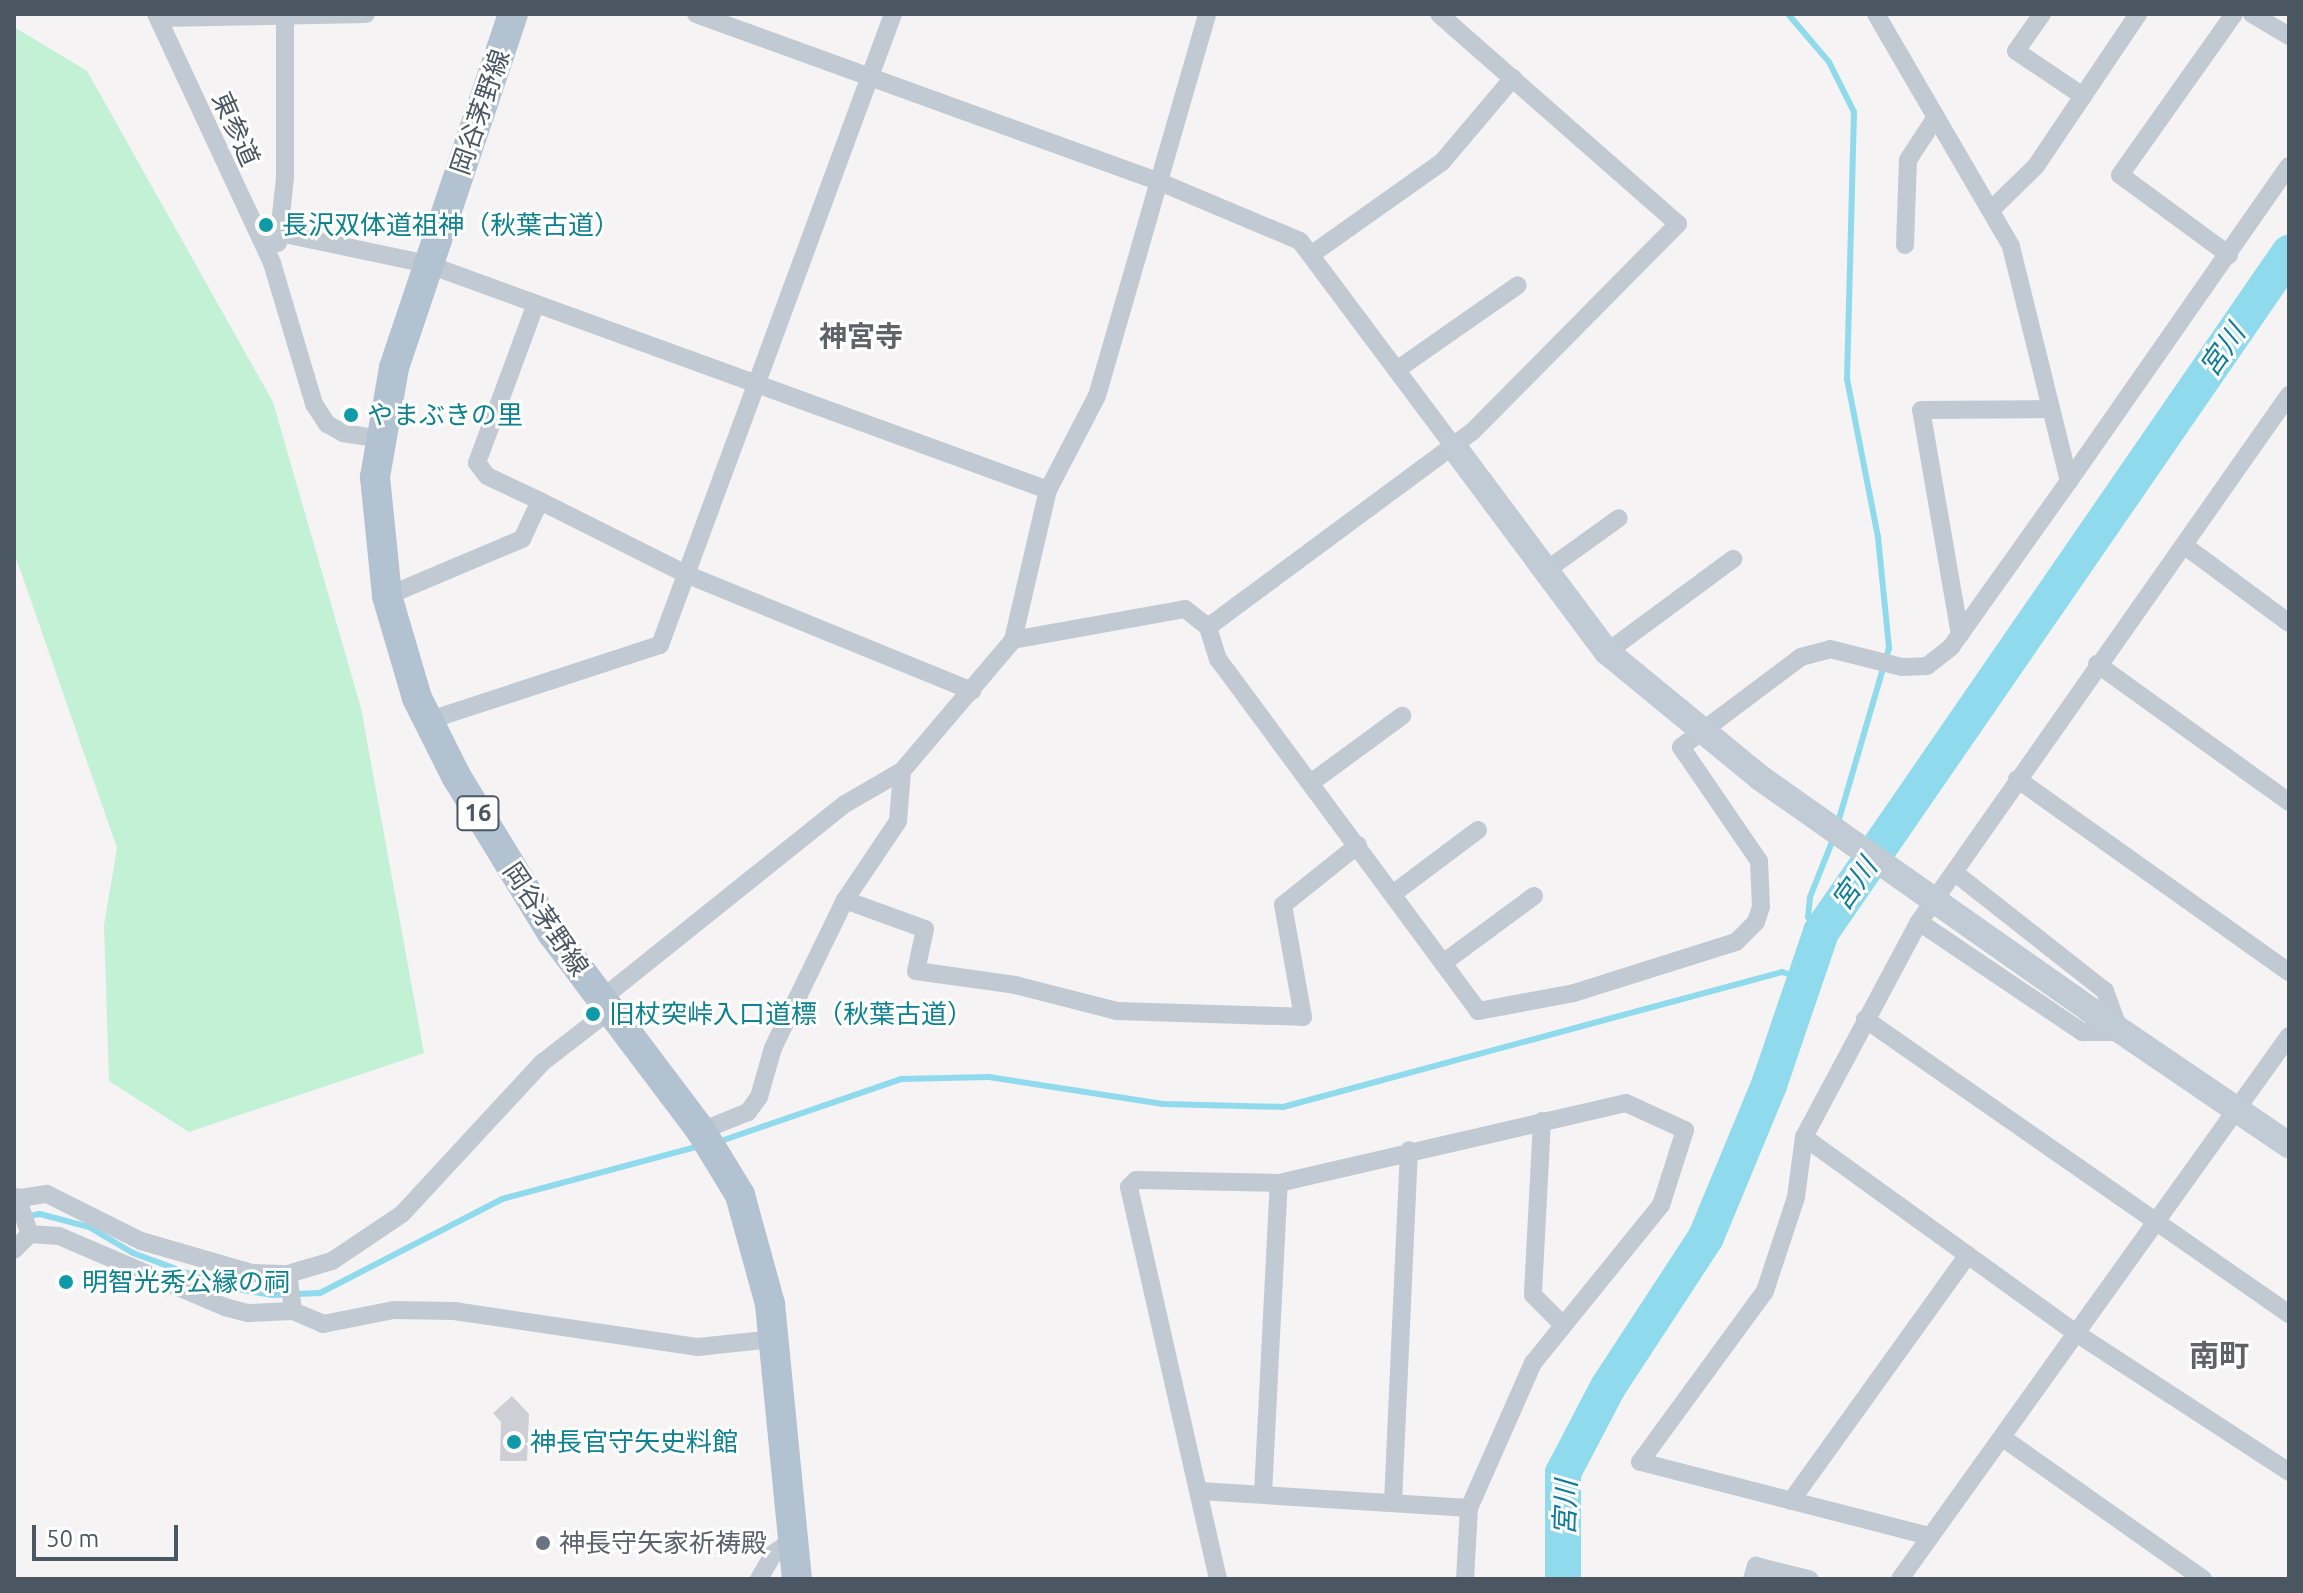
<!DOCTYPE html>
<meta charset="utf-8">
<style>
body{margin:0}
#map{position:relative;width:2303px;height:1593px;overflow:hidden;background:#f5f3f3;font-family:Ubuntu,"Noto Sans JP",sans-serif}
div>[style]{position:absolute}
.green>*{inset:0;background:#c3f1d5}
.stream>*{height:6px;margin:-3px;padding:0 3px;transform-origin:3px;border-radius:3px;background:#90daee}
.river>*{height:36px;margin:-18px;padding:0 18px;transform-origin:18px;border-radius:18px;background:#90daee}
.building>*{inset:0;background:#cdcfd5}
.street>*{height:18px;margin:-9px;padding:0 9px;transform-origin:9px;border-radius:9px;background:#c1cad2}
.secondary>*{height:26px;margin:-13px;padding:0 13px;transform-origin:13px;border-radius:13px;background:#c1cbd6}
.primary>*{height:30px;margin:-15px;padding:0 15px;transform-origin:15px;border-radius:15px;background:#b3c2d1}
.secondary-bridge>*{height:26px;margin:-13px;padding:0 13px;transform-origin:13px;border-radius:13px;background:#c1cbd6}
.dots>*{width:22px;height:22px;translate:-50% -50%;box-sizing:border-box;border:4px solid #fff;border-radius:50%}
span{translate:-50% -50%;white-space:nowrap;text-align:center;line-height:1.15;-webkit-text-stroke:6px #fff;paint-order:stroke}
.shield-label span{padding:2px 6px;background:#fff;border:2px solid;border-radius:6px;-webkit-text-stroke-width:0}
.shield-label{font-size:24px;color:#4a5661;font-weight:700}
.street-label{font-size:26px;color:#4a5661}
.culture-label{font-size:26px;color:#0d838f}
.left{translate:0 -50%;text-align:left}
.worship-label{font-size:26px;color:#5b616d}
.neighbourhood-label{font-size:28px;color:#5f6368;font-weight:700}
.water-label{font-size:28px;color:#0c7c9b;font-style:italic}
.quarter-label{font-size:30px;color:#5f6368;font-weight:700}
.frame{position:absolute;inset:0;border:16px solid #4a5661;pointer-events:none}
.scale{position:absolute;left:32px;top:1525px;width:146px;height:36px;box-sizing:border-box;border:4px solid #4a5661;border-top:0;padding-left:10px;font-size:24px;line-height:28px;white-space:nowrap;color:#4a5661;-webkit-text-stroke:6px #fff;paint-order:stroke}
</style>
<div id="map">
<div class="green">
<i style="clip-path:polygon(14px 27px,87px 71px,273px 402px,361px 708px,424px 1053px,189px 1132px,109px 1081px,104px 925px,117px 848px,14px 552px)"></i>
</div>
<div class="stream">
<i style="left:1788px;top:14px;width:63px;rotate:49.5deg"></i>
<i style="left:1829px;top:62px;width:56px;rotate:63.4deg"></i>
<i style="left:1854px;top:112px;width:267px;rotate:91.5deg"></i>
<i style="left:1847px;top:379px;width:161px;rotate:78.9deg"></i>
<i style="left:1878px;top:537px;width:112px;rotate:84.3deg"></i>
<i style="left:1889px;top:648px;width:185px;rotate:106.3deg"></i>
<i style="left:1821px;top:932px;width:20px;rotate:-131deg"></i>
<i style="left:1808px;top:917px;width:20px;rotate:-84deg"></i>
<i style="left:1810px;top:897px;width:65px;rotate:-68.2deg"></i>
<i style="left:718px;top:1142px;width:194px;rotate:-19deg"></i>
<i style="left:901px;top:1079px;width:88px;rotate:-1.3deg"></i>
<i style="left:989px;top:1077px;width:176px;rotate:8.8deg"></i>
<i style="left:1163px;top:1104px;width:120px;rotate:1.4deg"></i>
<i style="left:1283px;top:1107px;width:517px;rotate:-15.14deg"></i>
<i style="left:1782px;top:972px;width:20px;rotate:18deg"></i>
<i style="left:14px;top:1219px;width:26px;rotate:-11deg"></i>
<i style="left:40px;top:1214px;width:51px;rotate:14.9deg"></i>
<i style="left:89px;top:1227px;width:51px;rotate:30.6deg"></i>
<i style="left:133px;top:1253px;width:98px;rotate:20.3deg"></i>
<i style="left:225px;top:1287px;width:48px;rotate:9.7deg"></i>
<i style="left:272px;top:1295px;width:48px;rotate:-2.4deg"></i>
<i style="left:320px;top:1293px;width:205px;rotate:-27.3deg"></i>
<i style="left:502px;top:1199px;width:205px;rotate:-15deg"></i>
</div>
<div class="river">
<i style="left:1563px;top:1579px;width:106px;rotate:-90deg"></i>
<i style="left:1563px;top:1473px;width:97px;rotate:-62.4deg"></i>
<i style="left:1608px;top:1387px;width:179px;rotate:-56.8deg"></i>
<i style="left:1706px;top:1237px;width:165px;rotate:-67.5deg"></i>
<i style="left:1769px;top:1085px;width:162px;rotate:-71.2deg"></i>
<i style="left:1821px;top:932px;width:825px;rotate:-55.42deg"></i>
</div>
<div class="building">
<i style="clip-path:polygon(512px 1396px,529px 1414px,527px 1461px,500px 1461px,501px 1422px,493px 1413px)"></i>
</div>
<div class="street">
<i style="left:156px;top:14px;width:275px;rotate:65deg"></i>
<i style="left:272px;top:263px;width:147px;rotate:73.4deg"></i>
<i style="left:314px;top:404px;width:24px;rotate:57deg"></i>
<i style="left:327px;top:424px;width:18px;rotate:29deg"></i>
<i style="left:343px;top:433px;width:36px;rotate:9deg"></i>
<i style="left:696px;top:14px;width:488px;rotate:19.9deg"></i>
<i style="left:1155px;top:180px;width:157px;rotate:22.8deg"></i>
<i style="left:1300px;top:241px;width:257px;rotate:53.2deg"></i>
<i style="left:2042px;top:14px;width:45px;rotate:125.1deg"></i>
<i style="left:2016px;top:51px;width:81px;rotate:33.9deg"></i>
<i style="left:2252px;top:14px;width:43px;rotate:30.7deg"></i>
<i style="left:159px;top:18px;width:207px;rotate:-1.1deg"></i>
<i style="left:1991px;top:210px;width:63px;rotate:-44.4deg"></i>
<i style="left:2036px;top:166px;width:183px;rotate:-56.1deg"></i>
<i style="left:280px;top:233px;width:150px;rotate:11.9deg"></i>
<i style="left:427px;top:264px;width:661px;rotate:20deg"></i>
<i style="left:278px;top:243px;width:66px;rotate:-83.9deg"></i>
<i style="left:285px;top:177px;width:163px;rotate:-90deg"></i>
<i style="left:1905px;top:245px;width:85px;rotate:-88deg"></i>
<i style="left:1908px;top:160px;width:51px;rotate:-56.9deg"></i>
<i style="left:1312px;top:254px;width:159px;rotate:-35.3deg"></i>
<i style="left:1442px;top:162px;width:110px;rotate:-49.8deg"></i>
<i style="left:2229px;top:255px;width:135px;rotate:-143.7deg"></i>
<i style="left:2120px;top:175px;width:197px;rotate:-54.7deg"></i>
<i style="left:535px;top:306px;width:167px;rotate:110.3deg"></i>
<i style="left:477px;top:463px;width:16px;rotate:52deg"></i>
<i style="left:487px;top:476px;width:59px;rotate:25.3deg"></i>
<i style="left:1398px;top:369px;width:146px;rotate:-35deg"></i>
<i style="left:2069px;top:481px;width:384px;rotate:-55.1deg"></i>
<i style="left:2185px;top:546px;width:129px;rotate:36.5deg"></i>
<i style="left:1548px;top:569px;width:87px;rotate:-35.7deg"></i>
<i style="left:387px;top:596px;width:147px;rotate:-22.9deg"></i>
<i style="left:522px;top:539px;width:42px;rotate:-64.7deg"></i>
<i style="left:540px;top:501px;width:165px;rotate:26.6deg"></i>
<i style="left:688px;top:575px;width:307px;rotate:22.2deg"></i>
<i style="left:1208px;top:627px;width:328px;rotate:-36.5deg"></i>
<i style="left:1472px;top:432px;width:293px;rotate:-45.3deg"></i>
<i style="left:1678px;top:224px;width:318px;rotate:-138.7deg"></i>
<i style="left:1960px;top:635px;width:228px;rotate:-99.8deg"></i>
<i style="left:1921px;top:410px;width:130px;rotate:-0.4deg"></i>
<i style="left:1013px;top:640px;width:175px;rotate:-10.2deg"></i>
<i style="left:1185px;top:609px;width:29px;rotate:38deg"></i>
<i style="left:1208px;top:627px;width:34px;rotate:73deg"></i>
<i style="left:1218px;top:659px;width:438px;rotate:53.5deg"></i>
<i style="left:1478px;top:1011px;width:98px;rotate:-10.6deg"></i>
<i style="left:1574px;top:993px;width:170px;rotate:-17.5deg"></i>
<i style="left:1736px;top:942px;width:28px;rotate:-45deg"></i>
<i style="left:1756px;top:922px;width:16px;rotate:-72deg"></i>
<i style="left:1761px;top:907px;width:46px;rotate:-92.5deg"></i>
<i style="left:1759px;top:861px;width:138px;rotate:-124.4deg"></i>
<i style="left:1681px;top:747px;width:150px;rotate:-36.9deg"></i>
<i style="left:1801px;top:657px;width:30px;rotate:-15deg"></i>
<i style="left:1830px;top:649px;width:74px;rotate:14deg"></i>
<i style="left:1902px;top:667px;width:25px;rotate:-2deg"></i>
<i style="left:1927px;top:666px;width:31px;rotate:-38deg"></i>
<i style="left:1951px;top:647px;width:204px;rotate:-54.6deg"></i>
<i style="left:2069px;top:481px;width:242px;rotate:-103.9deg"></i>
<i style="left:2011px;top:246px;width:268px;rotate:-120.2deg"></i>
<i style="left:1607px;top:652px;width:157px;rotate:-36.4deg"></i>
<i style="left:2097px;top:664px;width:236px;rotate:35.7deg"></i>
<i style="left:427px;top:721px;width:245px;rotate:-18.1deg"></i>
<i style="left:660px;top:645px;width:673px;rotate:-69.73deg"></i>
<i style="left:2017px;top:779px;width:334px;rotate:35.4deg"></i>
<i style="left:1312px;top:782px;width:112px;rotate:-36.3deg"></i>
<i style="left:1394px;top:893px;width:105px;rotate:-36.9deg"></i>
<i style="left:845px;top:900px;width:85px;rotate:19.9deg"></i>
<i style="left:925px;top:929px;width:43px;rotate:102.1deg"></i>
<i style="left:916px;top:971px;width:100px;rotate:8deg"></i>
<i style="left:1015px;top:985px;width:105px;rotate:14.3deg"></i>
<i style="left:1117px;top:1011px;width:186px;rotate:1.8deg"></i>
<i style="left:1303px;top:1017px;width:114px;rotate:-100.1deg"></i>
<i style="left:1283px;top:905px;width:96px;rotate:-38.7deg"></i>
<i style="left:1919px;top:922px;width:197px;rotate:34deg"></i>
<i style="left:2082px;top:1032px;width:38px"></i>
<i style="left:2120px;top:1032px;width:44px;rotate:-110.1deg"></i>
<i style="left:2105px;top:991px;width:192px;rotate:-141.8deg"></i>
<i style="left:1443px;top:963px;width:113px;rotate:-36.4deg"></i>
<i style="left:600px;top:1000px;width:314px;rotate:-38.7deg"></i>
<i style="left:845px;top:804px;width:66px;rotate:-30.1deg"></i>
<i style="left:902px;top:771px;width:172px;rotate:-49.7deg"></i>
<i style="left:1013px;top:640px;width:154px;rotate:-76.9deg"></i>
<i style="left:1048px;top:490px;width:106px;rotate:-62.5deg"></i>
<i style="left:1097px;top:396px;width:398px;rotate:-73.9deg"></i>
<i style="left:1865px;top:1019px;width:517px;rotate:34.83deg"></i>
<i style="left:1542px;top:1121px;width:174px;rotate:93deg"></i>
<i style="left:1533px;top:1295px;width:42px;rotate:45deg"></i>
<i style="left:701px;top:1131px;width:51px;rotate:-22deg"></i>
<i style="left:748px;top:1112px;width:19px;rotate:-54deg"></i>
<i style="left:759px;top:1097px;width:51px;rotate:-74.1deg"></i>
<i style="left:773px;top:1048px;width:165px;rotate:-64.1deg"></i>
<i style="left:845px;top:900px;width:95px;rotate:-56.1deg"></i>
<i style="left:898px;top:821px;width:50px;rotate:-85.4deg"></i>
<i style="left:1804px;top:1137px;width:339px;rotate:35.8deg"></i>
<i style="left:2079px;top:1335px;width:251px;rotate:33.1deg"></i>
<i style="left:17px;top:1197px;width:39px;rotate:71deg"></i>
<i style="left:14px;top:1199px;width:33px;rotate:-9deg"></i>
<i style="left:47px;top:1194px;width:105px;rotate:26.6deg"></i>
<i style="left:141px;top:1241px;width:116px;rotate:16.1deg"></i>
<i style="left:252px;top:1273px;width:36px;rotate:2deg"></i>
<i style="left:288px;top:1274px;width:46px;rotate:-16.5deg"></i>
<i style="left:332px;top:1261px;width:84px;rotate:-33.9deg"></i>
<i style="left:402px;top:1214px;width:207px;rotate:-47.2deg"></i>
<i style="left:543px;top:1062px;width:83px;rotate:-37.7deg"></i>
<i style="left:14px;top:1250px;width:23px;rotate:-45deg"></i>
<i style="left:30px;top:1234px;width:29px;rotate:4deg"></i>
<i style="left:59px;top:1236px;width:181px;rotate:23.2deg"></i>
<i style="left:225px;top:1307px;width:24px;rotate:15deg"></i>
<i style="left:248px;top:1313px;width:45px;rotate:-2.5deg"></i>
<i style="left:293px;top:1311px;width:33px;rotate:23deg"></i>
<i style="left:323px;top:1324px;width:72px;rotate:-11.2deg"></i>
<i style="left:394px;top:1310px;width:60px;rotate:1deg"></i>
<i style="left:454px;top:1311px;width:247px;rotate:8.4deg"></i>
<i style="left:698px;top:1347px;width:76px;rotate:-6deg"></i>
<i style="left:288px;top:1274px;width:37px;rotate:82deg"></i>
<i style="left:2003px;top:1438px;width:245px;rotate:35.2deg"></i>
<i style="left:1200px;top:1491px;width:270px;rotate:3.6deg"></i>
<i style="left:1263px;top:1494px;width:311px;rotate:-87.1deg"></i>
<i style="left:1791px;top:1501px;width:303px;rotate:-54.3deg"></i>
<i style="left:1393px;top:1502px;width:352px;rotate:-87.4deg"></i>
<i style="left:1929px;top:1536px;width:298px;rotate:-165.6deg"></i>
<i style="left:1640px;top:1462px;width:212px;rotate:-53.8deg"></i>
<i style="left:1765px;top:1291px;width:99px;rotate:-71.7deg"></i>
<i style="left:1796px;top:1197px;width:61px;rotate:-82.4deg"></i>
<i style="left:1804px;top:1137px;width:244px;rotate:-61.9deg"></i>
<i style="left:1919px;top:922px;width:644px;rotate:-54.93deg"></i>
<i style="left:759px;top:1579px;width:30px;rotate:-60deg"></i>
<i style="left:774px;top:1553px;width:23px;rotate:-34deg"></i>
<i style="left:1218px;top:1579px;width:402px;rotate:-102.8deg"></i>
<i style="left:1129px;top:1187px;width:10px;rotate:-45deg"></i>
<i style="left:1136px;top:1180px;width:143px;rotate:1.2deg"></i>
<i style="left:1279px;top:1183px;width:356px;rotate:-13deg"></i>
<i style="left:1626px;top:1103px;width:65px;rotate:24.6deg"></i>
<i style="left:1685px;top:1130px;width:79px;rotate:107.7deg"></i>
<i style="left:1661px;top:1205px;width:203px;rotate:129deg"></i>
<i style="left:1533px;top:1363px;width:158px;rotate:113.8deg"></i>
<i style="left:1469px;top:1508px;width:71px;rotate:93.2deg"></i>
<i style="left:1752px;top:1579px;width:14px;rotate:-73deg"></i>
<i style="left:1756px;top:1566px;width:55px;rotate:13.8deg"></i>
<i style="left:1900px;top:1579px;width:668px;rotate:-54.38deg"></i>
</div>
<div class="secondary">
<i style="left:1454px;top:447px;width:256px;rotate:53.3deg"></i>
<i style="left:1607px;top:652px;width:197px;rotate:39.4deg"></i>
<i style="left:2090px;top:1010px;width:240px;rotate:34.2deg"></i>
</div>
<div class="primary">
<i style="left:513px;top:14px;width:373px;rotate:108.6deg"></i>
<i style="left:394px;top:368px;width:111px;rotate:99.9deg"></i>
<i style="left:375px;top:477px;width:120px;rotate:84.2deg"></i>
<i style="left:387px;top:596px;width:106px;rotate:73.6deg"></i>
<i style="left:417px;top:698px;width:87px;rotate:63.4deg"></i>
<i style="left:456px;top:776px;width:184px;rotate:58.6deg"></i>
<i style="left:552px;top:933px;width:248px;rotate:53deg"></i>
<i style="left:701px;top:1131px;width:75px;rotate:58.6deg"></i>
<i style="left:740px;top:1195px;width:113px;rotate:74.6deg"></i>
<i style="left:770px;top:1304px;width:276px;rotate:84.4deg"></i>
</div>
<div class="secondary-bridge">
<i style="left:1759px;top:777px;width:405px;rotate:35.1deg"></i>
</div>
<div class="dots">
<i style="left:266px;top:225px;background:#0f9aa8"></i>
<i style="left:351px;top:415px;background:#0f9aa8"></i>
<i style="left:593px;top:1014px;background:#0f9aa8"></i>
<i style="left:66px;top:1282px;background:#0f9aa8"></i>
<i style="left:514px;top:1442px;background:#0f9aa8"></i>
<i style="left:543px;top:1543px;background:#6b7280"></i>
</div>
<div class="shield-label">
<span style="left:478px;top:813px">16</span>
</div>
<div class="street-label">
<span style="left:480px;top:112px;rotate:-71deg">岡谷茅野線</span>
<span style="left:236px;top:129px;rotate:66deg">東参道</span>
<span style="left:546px;top:919px;rotate:56deg">岡谷茅野線</span>
</div>
<div class="culture-label">
<span class="left" style="left:282px;top:225px">長沢双体道祖神（秋葉古道）</span>
<span class="left" style="left:367px;top:415px">やまぶきの里</span>
<span class="left" style="left:609px;top:1014px">旧杖突峠入口道標（秋葉古道）</span>
<span class="left" style="left:82px;top:1282px">明智光秀公縁の祠</span>
<span class="left" style="left:530px;top:1442px">神長官守矢史料館</span>
</div>
<div class="worship-label">
<span class="left" style="left:559px;top:1543px">神長守矢家祈祷殿</span>
</div>
<div class="neighbourhood-label">
<span style="left:861px;top:336px">神宮寺</span>
</div>
<div class="water-label">
<span style="left:2222px;top:350px;rotate:-55deg">宮川</span>
<span style="left:1854px;top:884px;rotate:-55deg">宮川</span>
<span style="left:1565px;top:1508px;rotate:-88deg">宮川</span>
</div>
<div class="quarter-label">
<span style="left:2219px;top:1355px">南町</span>
</div>
<div class="frame"></div>
<div class="scale">50 m</div>
</div>
